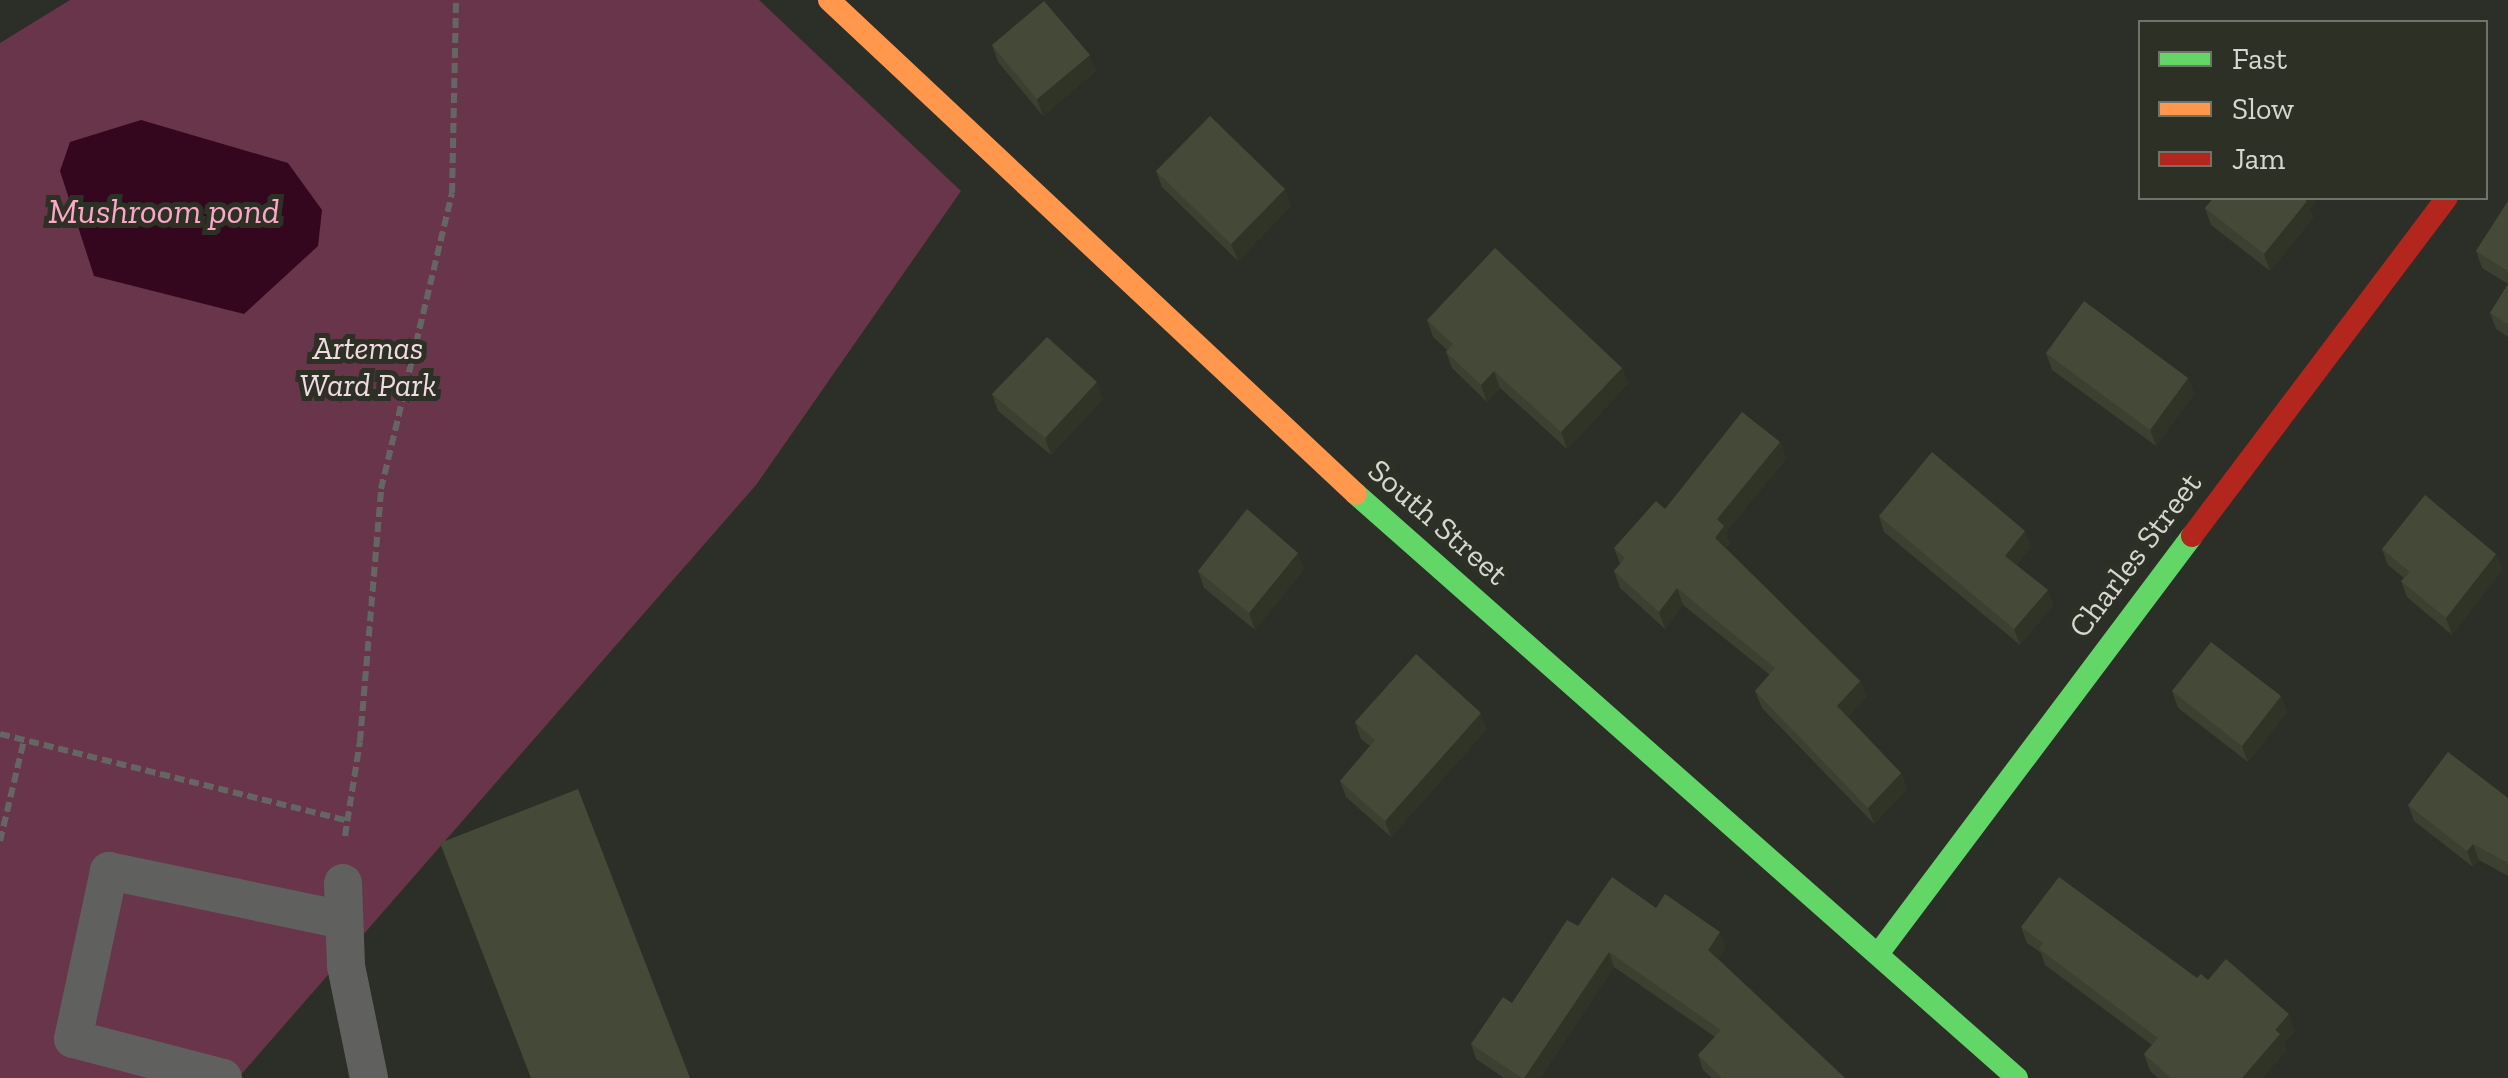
<!DOCTYPE html>
<style>
body{margin:0}
#map{position:relative;width:2508px;height:1078px;overflow:hidden;background:#2c2e28;font-family:"Zilla Slab",serif}
div>[style]{position:absolute}
.green>*{inset:0;background:#68354a}
.water>*{inset:0;background:#35071f}
.path>*{height:6px;margin-top:-3px;transform-origin:0;background:repeating-linear-gradient(90deg,#656663 0 10px,transparent 0 15px)}
.lane>*{height:38px;margin:-19px;padding:0 19px;transform-origin:19px;border-radius:19px;background:#60615e}
.fast>*{height:22px;margin:-11px;padding:0 11px;transform-origin:11px;border-radius:11px;background:#63d668}
.slow>*{height:22px;margin:-11px;padding:0 11px;transform-origin:11px;border-radius:11px;background:#ff974d}
.jam>*{height:22px;margin:-11px;padding:0 11px;transform-origin:11px;border-radius:11px;background:#b3261e}
.wall>*{inset:0;background:#3b4030}
.shaded-wall>*{inset:0;background:#303427}
.building>*{inset:0;background:#454a38}
span{translate:-50% -50%;white-space:nowrap;text-align:center;line-height:1.15;-webkit-text-stroke:10px #2d3125;paint-order:stroke}
.park-label{font-size:32px;color:#f1dae2;font-style:italic}
.street-label{font-size:32px;color:#d5d7d0}
.water-label{font-size:35px;color:#fca7c8;font-style:italic}
.legend{position:absolute;left:2138px;top:20px;width:350px;height:180px;box-sizing:border-box;background:#2d3125;border:2px solid #707369;margin:0;padding:12px 18px;list-style:none;font-size:30px;color:#d5d7d0}
.legend li{display:flex;align-items:center;gap:20px;height:50px}
.legend b{width:50px;border:2px solid #707369}
</style>
<div id="map">
<div class="green">
<i style="clip-path:polygon(70px 0,759px 0,961px 191px,756px 485px,238px 1078px,0 1078px,0 43px)"></i>
</div>
<div class="water">
<i style="clip-path:polygon(141px 120px,288px 163px,322px 210px,318px 246px,244px 314px,94px 276px,60px 171px,70px 142px)"></i>
</div>
<div class="path">
<i style="left:0;top:734px;width:357px;rotate:14deg"></i>
<i style="left:345px;top:836px;width:96px;rotate:-81deg"></i>
<i style="left:360px;top:741px;width:253px;rotate:-85.2deg"></i>
<i style="left:381px;top:489px;width:304px;rotate:-76.5deg"></i>
<i style="left:452px;top:193px;width:193px;rotate:-88.8deg"></i>
<i style="left:0;top:841px;width:104px;rotate:-76.6deg"></i>
</div>
<div class="lane">
<i style="left:343px;top:883px;width:83px;rotate:87.9deg"></i>
<i style="left:346px;top:966px;width:114px;rotate:78.4deg"></i>
<i style="left:223px;top:1078px;width:155px;rotate:-165.4deg"></i>
<i style="left:73px;top:1039px;width:172px;rotate:-77.9deg"></i>
<i style="left:109px;top:871px;width:240px;rotate:11.8deg"></i>
</div>
<div class="fast">
<i style="left:1356px;top:494px;width:882px;rotate:41.46deg"></i>
<i style="left:1878px;top:954px;width:523px;rotate:-53.09deg"></i>
</div>
<div class="slow">
<i style="left:829px;top:0;width:722px;rotate:43.15deg"></i>
</div>
<div class="jam">
<i style="left:2192px;top:536px;width:423px;rotate:-53deg"></i>
</div>
<div class="wall">
<i style="clip-path:polygon(992px 45px,1096px 71px,1043px 116px,998px 62px)"></i>
<i style="clip-path:polygon(1156px 171px,1291px 206px,1238px 261px,1162px 187px)"></i>
<i style="clip-path:polygon(2508px 201px,2508px 284px,2482px 268px,2476px 251px)"></i>
<i style="clip-path:polygon(2205px 208px,2310px 209px,2313px 218px,2270px 271px,2211px 225px)"></i>
<i style="clip-path:polygon(2508px 284px,2508px 337px,2496px 329px,2490px 313px)"></i>
<i style="clip-path:polygon(1427px 320px,1622px 368px,1628px 384px,1567px 449px,1500px 388px,1487px 402px,1452px 368px,1446px 352px,1447px 350px,1433px 337px)"></i>
<i style="clip-path:polygon(2046px 353px,2188px 378px,2194px 394px,2156px 446px,2052px 370px)"></i>
<i style="clip-path:polygon(992px 394px,1103px 399px,1051px 455px,998px 411px)"></i>
<i style="clip-path:polygon(1780px 442px,1786px 459px,1726px 532px,1730px 543px,1726px 548px,1860px 681px,1866px 697px,1848px 717px,1901px 773px,1907px 789px,1874px 824px,1762px 708px,1755px 691px,1770px 675px,1683px 605px,1665px 629px,1620px 588px,1614px 571px,1620px 564px,1614px 548px,1665px 509px)"></i>
<i style="clip-path:polygon(1879px 516px,2031px 547px,2016px 565px,2048px 590px,2053px 605px,2020px 645px,1884px 532px)"></i>
<i style="clip-path:polygon(2382px 549px,2496px 554px,2502px 570px,2452px 635px,2407px 597px,2401px 581px,2404px 578px,2388px 565px)"></i>
<i style="clip-path:polygon(1304px 569px,1255px 630px,1204px 588px,1198px 571px)"></i>
<i style="clip-path:polygon(2172px 691px,2281px 696px,2287px 712px,2248px 762px,2178px 708px)"></i>
<i style="clip-path:polygon(1355px 722px,1487px 729px,1391px 837px,1346px 797px,1340px 781px,1370px 746px,1361px 739px)"></i>
<i style="clip-path:polygon(2508px 798px,2508px 876px,2479px 860px,2473px 867px,2414px 821px,2408px 805px)"></i>
<i style="clip-path:polygon(1656px 908px,1726px 948px,1718px 959px,1845px 1078px,1712px 1078px,1703px 1070px,1698px 1055px,1715px 1037px,1614px 967px,1540px 1078px,1504px 1078px,1476px 1059px,1471px 1044px,1512px 1003px)"></i>
<i style="clip-path:polygon(2021px 927px,2197px 978px,2208px 980px,2295px 1031px,2284px 1043px,2286px 1051px,2262px 1078px,2158px 1078px,2150px 1071px,2144px 1054px,2152px 1045px,2045px 965px,2041px 953px,2027px 943px)"></i>
</div>
<div class="shaded-wall">
<i style="clip-path:polygon(1090px 55px,1096px 71px,1043px 116px,1037px 99px)"></i>
<i style="clip-path:polygon(1285px 189px,1291px 206px,1238px 261px,1231px 244px)"></i>
<i style="clip-path:polygon(2301px 198px,2319px 198px,2310px 209px,2313px 218px,2270px 271px,2264px 254px)"></i>
<i style="clip-path:polygon(1622px 368px,1628px 384px,1567px 449px,1561px 432px)"></i>
<i style="clip-path:polygon(1494px 371px,1500px 388px,1487px 402px,1481px 385px)"></i>
<i style="clip-path:polygon(2188px 378px,2194px 394px,2156px 446px,2150px 430px)"></i>
<i style="clip-path:polygon(1097px 382px,1103px 399px,1051px 455px,1045px 438px)"></i>
<i style="clip-path:polygon(1780px 442px,1786px 459px,1726px 532px,1730px 543px,1721px 554px,1715px 538px,1717px 519px)"></i>
<i style="clip-path:polygon(2025px 531px,2031px 547px,2011px 571px,2005px 556px)"></i>
<i style="clip-path:polygon(1298px 553px,1304px 569px,1255px 630px,1249px 613px)"></i>
<i style="clip-path:polygon(2496px 554px,2502px 570px,2452px 635px,2446px 618px)"></i>
<i style="clip-path:polygon(1677px 588px,1683px 605px,1665px 629px,1659px 612px)"></i>
<i style="clip-path:polygon(2048px 590px,2053px 605px,2020px 645px,2014px 629px)"></i>
<i style="clip-path:polygon(1860px 681px,1866px 697px,1843px 723px,1837px 706px)"></i>
<i style="clip-path:polygon(2281px 696px,2287px 712px,2248px 762px,2242px 746px)"></i>
<i style="clip-path:polygon(1481px 713px,1487px 729px,1391px 837px,1385px 821px)"></i>
<i style="clip-path:polygon(1901px 773px,1907px 789px,1874px 824px,1868px 808px)"></i>
<i style="clip-path:polygon(2473px 844px,2479px 860px,2473px 867px,2467px 851px)"></i>
<i style="clip-path:polygon(1720px 932px,1726px 948px,1714px 965px,1708px 950px)"></i>
<i style="clip-path:polygon(1609px 952px,1614px 967px,1540px 1078px,1524px 1078px)"></i>
<i style="clip-path:polygon(2289px 1014px,2295px 1031px,2284px 1043px,2286px 1051px,2262px 1078px,2242px 1078px,2275px 1030px)"></i>
</div>
<div class="building">
<i style="clip-path:polygon(1044px 1px,1090px 55px,1037px 99px,992px 45px)"></i>
<i style="clip-path:polygon(1210px 116px,1285px 189px,1231px 244px,1156px 171px)"></i>
<i style="clip-path:polygon(2213px 198px,2302px 198px,2307px 201px,2264px 254px,2205px 208px)"></i>
<i style="clip-path:polygon(2508px 201px,2508px 271px,2476px 251px)"></i>
<i style="clip-path:polygon(1495px 248px,1622px 368px,1561px 432px,1494px 371px,1481px 385px,1446px 352px,1453px 344px,1427px 320px)"></i>
<i style="clip-path:polygon(2508px 284px,2508px 324px,2490px 313px)"></i>
<i style="clip-path:polygon(2084px 301px,2188px 378px,2150px 430px,2046px 353px)"></i>
<i style="clip-path:polygon(1047px 337px,1097px 382px,1045px 438px,992px 394px)"></i>
<i style="clip-path:polygon(1742px 412px,1780px 442px,1717px 519px,1724px 526px,1715px 538px,1860px 681px,1837px 706px,1901px 773px,1868px 808px,1755px 691px,1775px 668px,1677px 588px,1659px 612px,1614px 571px,1625px 558px,1614px 548px,1656px 501px,1665px 509px)"></i>
<i style="clip-path:polygon(1932px 452px,2025px 531px,2005px 556px,2048px 590px,2014px 629px,1879px 516px)"></i>
<i style="clip-path:polygon(2425px 495px,2496px 554px,2446px 618px,2401px 581px,2410px 572px,2382px 549px)"></i>
<i style="clip-path:polygon(1247px 509px,1298px 553px,1249px 613px,1198px 571px)"></i>
<i style="clip-path:polygon(2211px 642px,2281px 696px,2242px 746px,2172px 691px)"></i>
<i style="clip-path:polygon(1416px 654px,1481px 713px,1385px 821px,1340px 781px,1375px 740px,1355px 722px)"></i>
<i style="clip-path:polygon(2448px 752px,2508px 798px,2508px 863px,2473px 844px,2467px 851px,2408px 805px)"></i>
<i style="clip-path:polygon(578px 789px,690px 1078px,531px 1078px,440px 843px)"></i>
<i style="clip-path:polygon(1612px 877px,1656px 908px,1665px 894px,1720px 932px,1708px 950px,1845px 1078px,1722px 1078px,1698px 1055px,1721px 1030px,1609px 952px,1524px 1078px,1522px 1078px,1471px 1044px,1503px 997px,1512px 1003px,1567px 920px,1578px 926px)"></i>
<i style="clip-path:polygon(2059px 877px,2197px 978px,2201px 974px,2208px 980px,2226px 959px,2289px 1014px,2275px 1030px,2280px 1034px,2242px 1078px,2171px 1078px,2144px 1054px,2158px 1038px,2039px 949px,2043px 943px,2021px 927px)"></i>
</div>
<div class="park-label">
<span style="left:368px;top:367px">Artemas<br>Ward Park</span>
</div>
<div class="street-label">
<span style="left:1438px;top:522px;rotate:41deg">South Street</span>
<span style="left:2135px;top:555px;rotate:-53deg">Charles Street</span>
</div>
<div class="water-label">
<span style="left:164px;top:211px">Mushroom pond</span>
</div>
<ul class="legend">
<li><b style="height:12px;background:#63d668"></b>Fast</li>
<li><b style="height:12px;background:#ff974d"></b>Slow</li>
<li><b style="height:12px;background:#b3261e"></b>Jam</li>
</ul>
</div>
